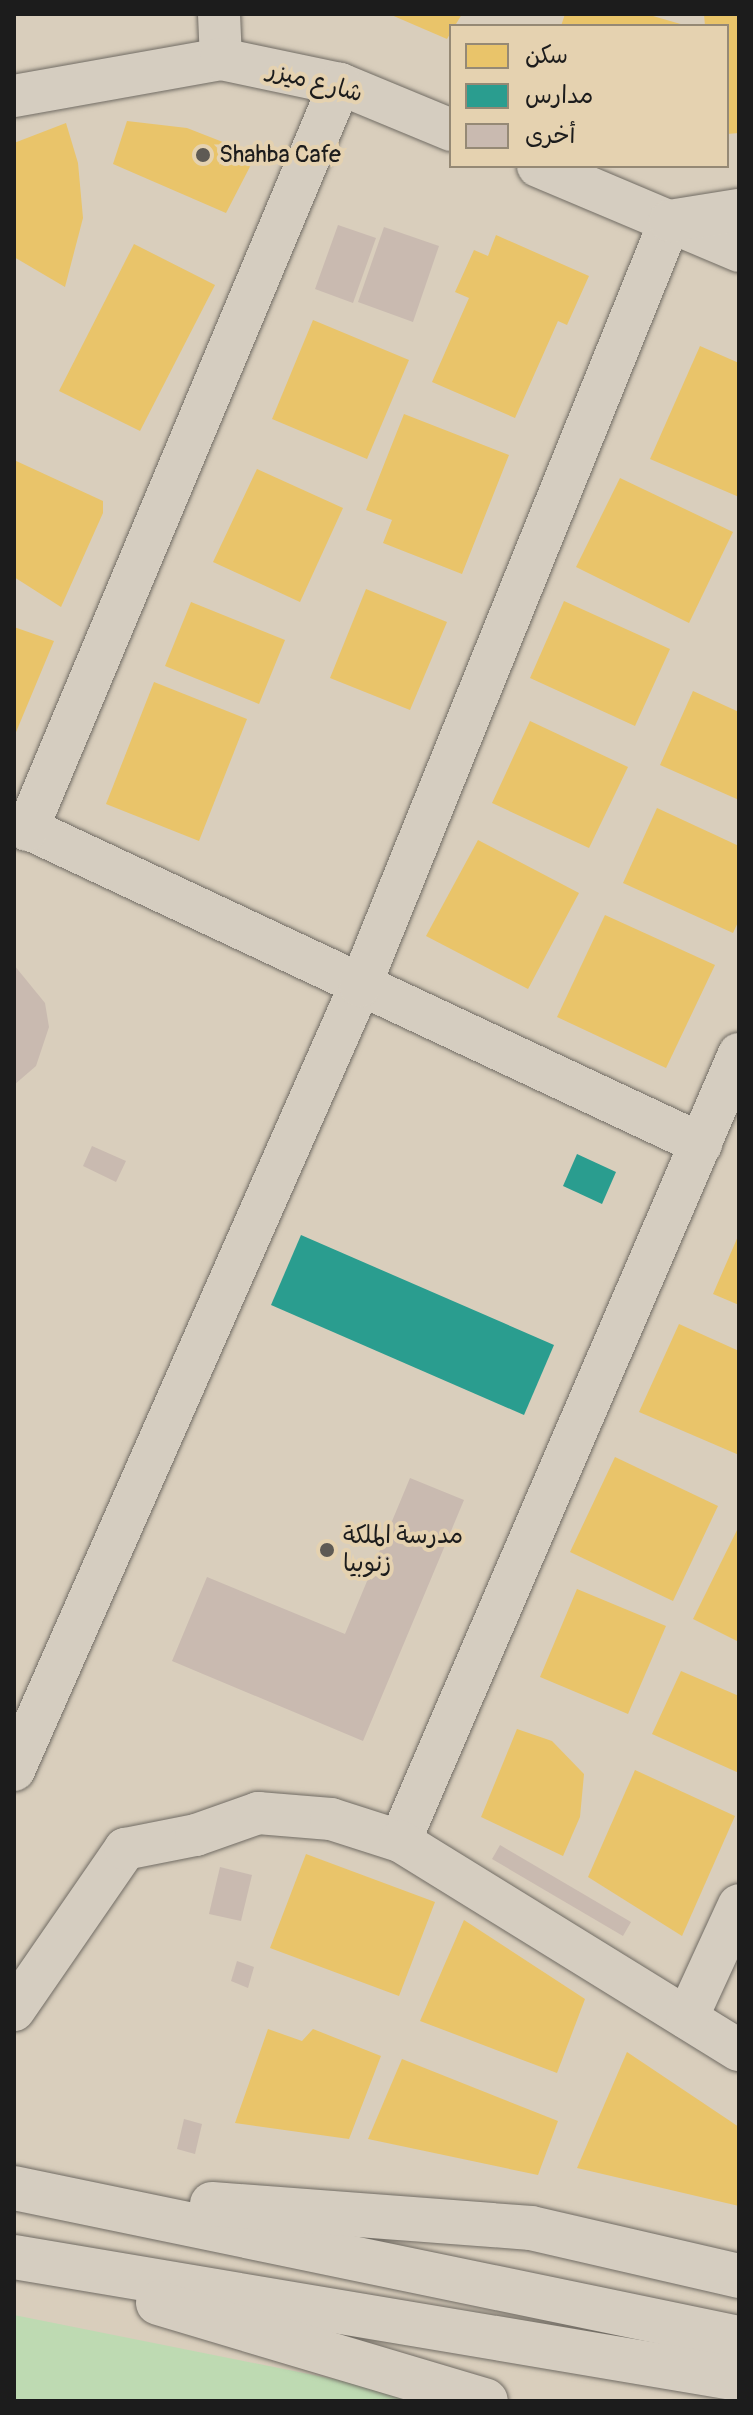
<!DOCTYPE html>
<meta charset="utf-8">
<style>
body{margin:0}
#map{position:relative;width:753px;height:2415px;overflow:hidden;background:#d9cebc;font-family:Pangolin,"Playpen Sans Arabic",sans-serif}
div>[style]{position:absolute}
.green>*{inset:0;background:#bedab2}
.homes>*{inset:0;background:#e9c46a}
.schools>*{inset:0;background:#2a9d8f}
.building>*{inset:0;background:#c9bab0}
.roads{filter:drop-shadow(0 0 2px #716c64) drop-shadow(0 0 2px #716c64)}
.minor>*{height:42px;margin:-21px;padding:0 21px;transform-origin:21px;border-radius:21px;background:#d5cdc0}
.major>*{height:44px;margin:-22px;padding:0 22px;transform-origin:22px;border-radius:22px;background:#d5cdc0}
.dots>*{width:22px;height:22px;translate:-50% -50%;box-sizing:border-box;border:4px solid #e5d2b0;border-radius:50%}
span{translate:-50% -50%;white-space:nowrap;text-align:center;line-height:1.15;-webkit-text-stroke:8px #e5d2b0;paint-order:stroke}
.street-label{font-size:24px;color:#1c1c1c}
.poi-label{font-size:24px;color:#1c1c1c}
.left{translate:0 -50%;text-align:left}
.frame{position:absolute;inset:0;border:16px solid #1c1c1c;pointer-events:none}
.legend{position:absolute;left:449px;top:24px;width:280px;height:144px;box-sizing:border-box;background:#e5d2b0;border:2px solid #958975;margin:0;padding:10px 14px;list-style:none;font-size:24px;color:#1c1c1c}
.legend li{display:flex;align-items:center;gap:16px;height:40px}
.legend b{width:40px;border:2px solid #958975}
</style>
<div id="map">
<div class="green">
<i style="clip-path:polygon(14px 2315px,444px 2401px,14px 2401px)"></i>
</div>
<div class="homes">
<i style="clip-path:polygon(389px 14px,462px 14px,447px 39px)"></i>
<i style="clip-path:polygon(565px 14px,646px 14px,684px 25px,561px 26px)"></i>
<i style="clip-path:polygon(704px 14px,739px 14px,739px 133px,727px 134px,727px 26px,705px 26px)"></i>
<i style="clip-path:polygon(127px 121px,187px 128px,256px 155px,226px 213px,113px 164px)"></i>
<i style="clip-path:polygon(66px 123px,78px 163px,83px 218px,65px 287px,14px 257px,14px 143px)"></i>
<i style="clip-path:polygon(496px 235px,589px 276px,567px 325px,558px 321px,515px 418px,432px 382px,469px 298px,455px 292px,474px 250px,488px 256px)"></i>
<i style="clip-path:polygon(134px 244px,215px 285px,140px 431px,59px 391px)"></i>
<i style="clip-path:polygon(313px 320px,409px 360px,367px 459px,272px 419px)"></i>
<i style="clip-path:polygon(700px 346px,739px 363px,739px 497px,650px 459px)"></i>
<i style="clip-path:polygon(404px 414px,509px 455px,462px 574px,383px 543px,392px 520px,366px 510px)"></i>
<i style="clip-path:polygon(14px 460px,103px 501px,103px 513px,61px 607px,14px 577px)"></i>
<i style="clip-path:polygon(257px 469px,343px 508px,300px 602px,213px 562px)"></i>
<i style="clip-path:polygon(620px 478px,733px 532px,689px 623px,576px 567px)"></i>
<i style="clip-path:polygon(366px 589px,447px 622px,410px 710px,330px 678px)"></i>
<i style="clip-path:polygon(564px 601px,670px 649px,635px 726px,530px 678px)"></i>
<i style="clip-path:polygon(191px 602px,285px 640px,259px 704px,165px 666px)"></i>
<i style="clip-path:polygon(14px 627px,54px 641px,14px 737px)"></i>
<i style="clip-path:polygon(154px 682px,247px 719px,199px 841px,106px 804px)"></i>
<i style="clip-path:polygon(693px 691px,739px 712px,739px 800px,660px 765px)"></i>
<i style="clip-path:polygon(530px 721px,628px 767px,589px 848px,492px 803px)"></i>
<i style="clip-path:polygon(657px 808px,739px 846px,739px 920px,733px 933px,623px 883px)"></i>
<i style="clip-path:polygon(478px 840px,579px 893px,528px 989px,426px 936px)"></i>
<i style="clip-path:polygon(605px 915px,715px 965px,666px 1068px,557px 1017px)"></i>
<i style="clip-path:polygon(739px 1234px,739px 1305px,713px 1294px)"></i>
<i style="clip-path:polygon(679px 1324px,739px 1351px,739px 1455px,639px 1412px)"></i>
<i style="clip-path:polygon(615px 1457px,718px 1506px,673px 1601px,570px 1552px)"></i>
<i style="clip-path:polygon(739px 1526px,739px 1642px,693px 1619px)"></i>
<i style="clip-path:polygon(577px 1589px,666px 1626px,628px 1714px,540px 1677px)"></i>
<i style="clip-path:polygon(681px 1671px,739px 1696px,739px 1773px,652px 1734px)"></i>
<i style="clip-path:polygon(517px 1729px,552px 1741px,584px 1774px,580px 1817px,563px 1856px,481px 1817px)"></i>
<i style="clip-path:polygon(635px 1770px,735px 1816px,682px 1936px,588px 1877px)"></i>
<i style="clip-path:polygon(306px 1854px,435px 1902px,399px 1996px,270px 1948px)"></i>
<i style="clip-path:polygon(464px 1920px,585px 1999px,557px 2073px,420px 2021px)"></i>
<i style="clip-path:polygon(268px 2029px,302px 2041px,313px 2029px,381px 2056px,349px 2139px,235px 2123px)"></i>
<i style="clip-path:polygon(627px 2052px,739px 2127px,739px 2206px,577px 2168px)"></i>
<i style="clip-path:polygon(402px 2059px,558px 2121px,538px 2175px,368px 2139px)"></i>
</div>
<div class="schools">
<i style="clip-path:polygon(577px 1154px,616px 1172px,602px 1204px,563px 1186px)"></i>
<i style="clip-path:polygon(301px 1235px,554px 1345px,524px 1415px,271px 1305px)"></i>
</div>
<div class="building">
<i style="clip-path:polygon(338px 225px,376px 238px,353px 303px,315px 289px)"></i>
<i style="clip-path:polygon(384px 227px,439px 246px,413px 322px,358px 302px)"></i>
<i style="clip-path:polygon(14px 965px,45px 1003px,49px 1027px,36px 1066px,14px 1085px)"></i>
<i style="clip-path:polygon(92px 1146px,126px 1161px,116px 1182px,83px 1166px)"></i>
<i style="clip-path:polygon(410px 1478px,464px 1500px,363px 1741px,172px 1661px,207px 1577px,345px 1634px)"></i>
<i style="clip-path:polygon(500px 1845px,631px 1922px,623px 1936px,492px 1859px)"></i>
<i style="clip-path:polygon(220px 1867px,252px 1875px,241px 1921px,209px 1914px)"></i>
<i style="clip-path:polygon(237px 1961px,254px 1967px,248px 1988px,231px 1981px)"></i>
<i style="clip-path:polygon(184px 2119px,202px 2124px,195px 2154px,177px 2149px)"></i>
</div>
<div class="roads">
<div class="minor">
<i style="left:219px;top:14px;width:45px;rotate:87.5deg"></i>
<i style="left:14px;top:96px;width:210px;rotate:-10.1deg"></i>
<i style="left:221px;top:59px;width:122px;rotate:11.9deg"></i>
<i style="left:340px;top:84px;width:120px;rotate:22.5deg"></i>
<i style="left:538px;top:166px;width:218px;rotate:22.9deg"></i>
<i style="left:14px;top:822px;width:759px;rotate:25.11deg"></i>
<i style="left:27px;top:830px;width:809px;rotate:-67.24deg"></i>
<i style="left:14px;top:1770px;width:857px;rotate:-66.19deg"></i>
<i style="left:360px;top:986px;width:825px;rotate:-67.94deg"></i>
<i style="left:670px;top:221px;width:70px;rotate:-9.1deg"></i>
<i style="left:400px;top:1841px;width:857px;rotate:-66.7deg"></i>
<i style="left:14px;top:2010px;width:196px;rotate:-55.4deg"></i>
<i style="left:125px;top:1849px;width:72px;rotate:-11.2deg"></i>
<i style="left:196px;top:1835px;width:66px;rotate:-19.5deg"></i>
<i style="left:258px;top:1813px;width:73px;rotate:4.7deg"></i>
<i style="left:331px;top:1819px;width:72px;rotate:17.7deg"></i>
<i style="left:400px;top:1841px;width:398px;rotate:31.7deg"></i>
<i style="left:687px;top:2018px;width:124px;rotate:-65.3deg"></i>
</div>
<div class="major">
<i style="left:14px;top:2188px;width:740px;rotate:11.69deg"></i>
<i style="left:212px;top:2204px;width:320px;rotate:4.3deg"></i>
<i style="left:531px;top:2228px;width:213px;rotate:13deg"></i>
<i style="left:14px;top:2257px;width:735px;rotate:9.55deg"></i>
<i style="left:158px;top:2303px;width:342px;rotate:16.6deg"></i>
</div>
</div>
<div class="dots">
<i style="left:203px;top:155px;background:#5e5a54"></i>
<i style="left:327px;top:1550px;background:#5e5a54"></i>
</div>
<div class="street-label">
<span style="left:315px;top:82px;rotate:15deg">شارع ميزر</span>
</div>
<div class="poi-label">
<span class="left" style="left:219px;top:155px">Shahba Cafe</span>
<span class="left" style="left:343px;top:1550px">مدرسة الملكة<br>زنوبيا</span>
</div>
<div class="frame"></div>
<ul class="legend">
<li><b style="height:22px;background:#e9c46a"></b>سكن</li>
<li><b style="height:22px;background:#2a9d8f"></b>مدارس</li>
<li><b style="height:22px;background:#c9bab0"></b>أخرى</li>
</ul>
</div>
